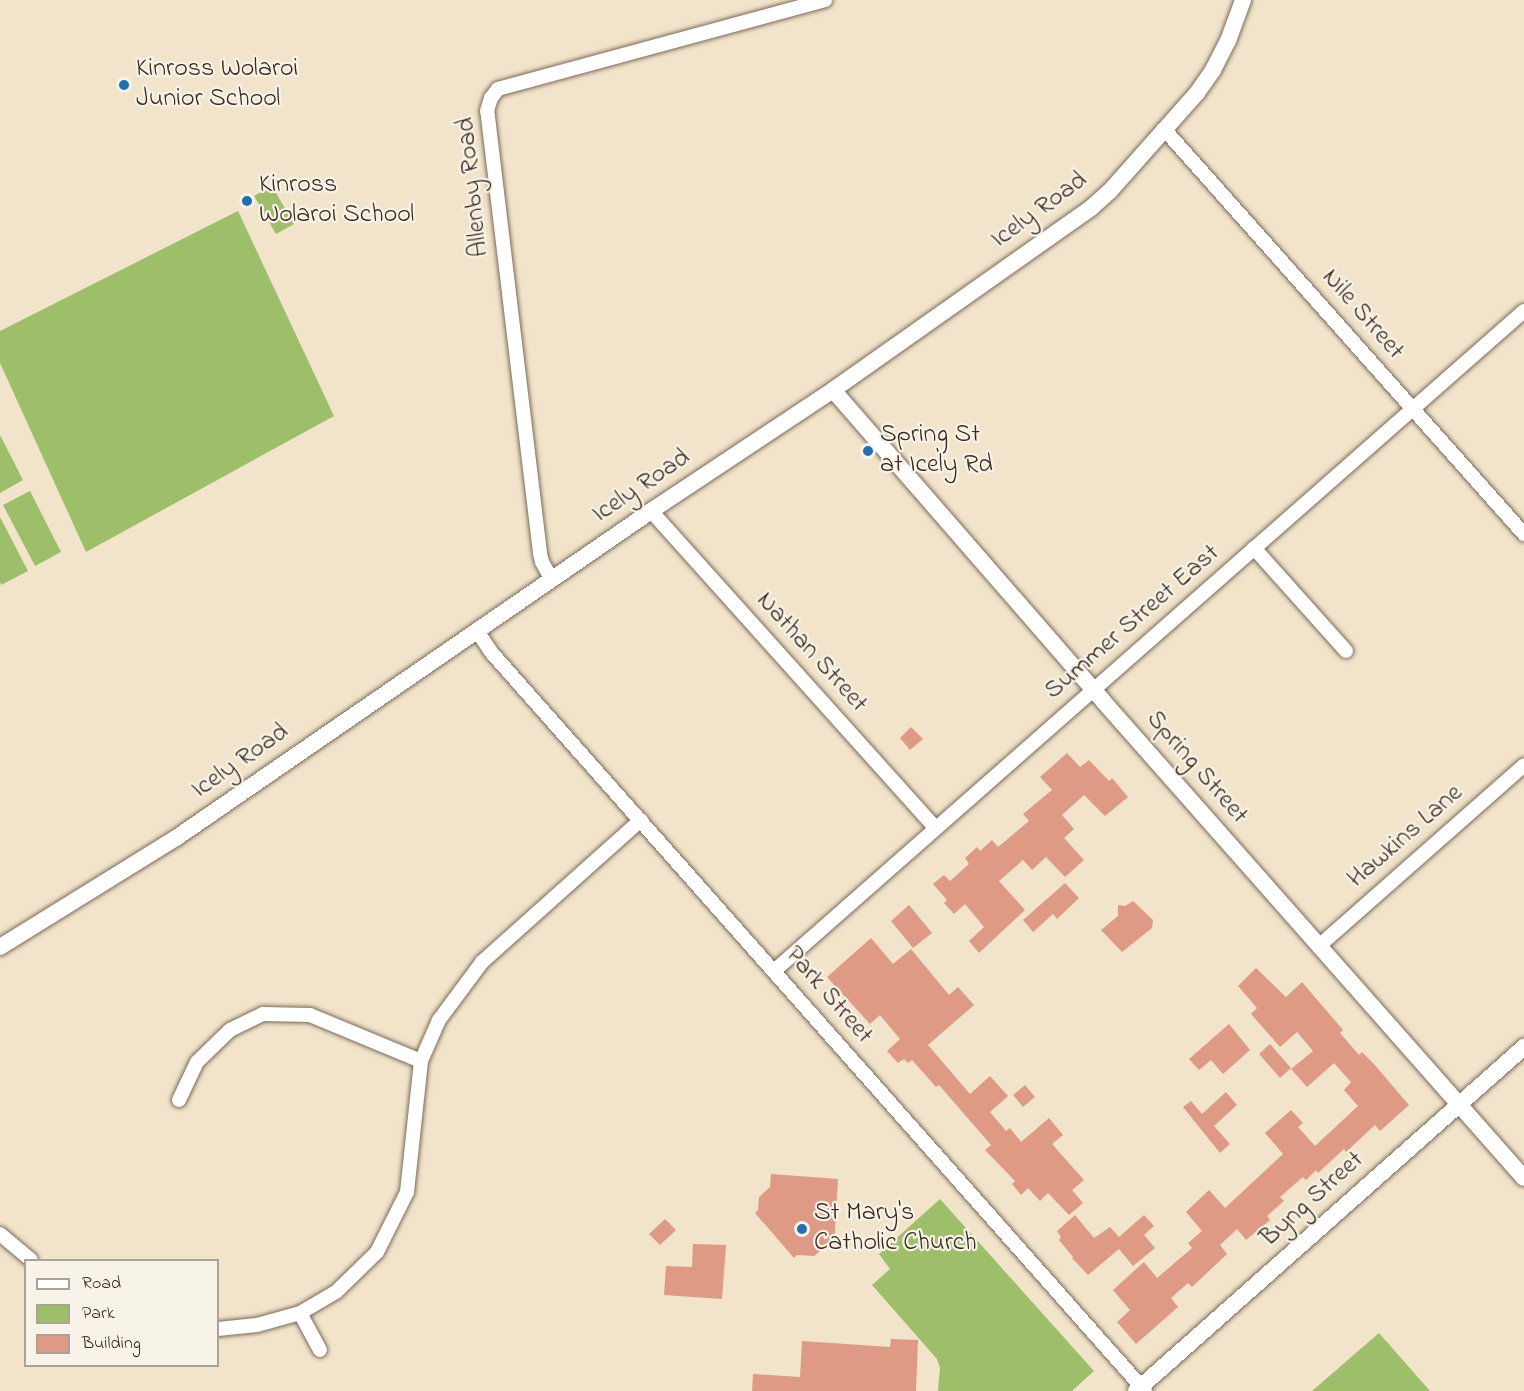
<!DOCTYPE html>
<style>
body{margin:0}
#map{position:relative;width:1524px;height:1391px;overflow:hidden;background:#f2e4ca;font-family:"Indie Flower",sans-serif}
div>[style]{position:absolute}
.green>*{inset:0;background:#9dbf69}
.building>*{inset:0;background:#de9a85}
.roads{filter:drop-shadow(0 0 2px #7b6b5a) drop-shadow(0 0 2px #7b6b5a)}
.minor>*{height:14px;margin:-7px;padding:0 7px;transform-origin:7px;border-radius:7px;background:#fff}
.tertiary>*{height:16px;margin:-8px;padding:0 8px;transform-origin:8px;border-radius:8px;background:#fff}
.dots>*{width:16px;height:16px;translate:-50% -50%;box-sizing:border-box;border:3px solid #f7f3e8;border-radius:50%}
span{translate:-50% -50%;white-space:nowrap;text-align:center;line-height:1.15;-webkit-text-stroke:4.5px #f7f3e8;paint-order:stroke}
.poi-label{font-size:26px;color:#3b2a1e}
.left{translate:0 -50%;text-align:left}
.street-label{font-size:26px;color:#3b2a1e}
.legend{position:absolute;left:24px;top:1259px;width:195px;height:108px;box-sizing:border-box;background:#f7f3e8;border:2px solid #aca397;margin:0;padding:8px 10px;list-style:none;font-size:18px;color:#3b2a1e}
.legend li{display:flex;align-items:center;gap:12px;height:30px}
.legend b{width:30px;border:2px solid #aca397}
</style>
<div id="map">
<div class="green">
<i style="clip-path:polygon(272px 186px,294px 224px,276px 234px,254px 196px)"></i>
<i style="clip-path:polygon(238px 211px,334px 416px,86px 552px,0 363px,0 331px)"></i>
<i style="clip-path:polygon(0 435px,23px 480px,0 493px)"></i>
<i style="clip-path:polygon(30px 491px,61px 552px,35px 566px,3px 505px)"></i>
<i style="clip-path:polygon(0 517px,28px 571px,1px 585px,0 582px)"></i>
<i style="clip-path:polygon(940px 1199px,1094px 1371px,1072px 1391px,938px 1391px,940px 1368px,937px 1359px,872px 1285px,890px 1269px,879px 1254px)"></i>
<i style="clip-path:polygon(1379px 1333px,1430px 1391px,1312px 1391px)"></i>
</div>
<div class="building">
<i style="clip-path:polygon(911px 727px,923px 739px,910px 750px,900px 738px)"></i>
<i style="clip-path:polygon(1067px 753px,1080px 767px,1089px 760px,1109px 781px,1112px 778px,1128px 797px,1105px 816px,1084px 795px,1062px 815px,1074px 829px,1064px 838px,1084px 860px,1065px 877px,1046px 857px,1032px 870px,1023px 860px,999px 881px,1025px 910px,979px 953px,969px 941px,984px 927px,965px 904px,954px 914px,944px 903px,947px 900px,933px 884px,944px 875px,950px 881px,969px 864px,965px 858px,977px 847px,980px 851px,992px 840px,998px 847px,1029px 821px,1023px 814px,1052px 790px,1040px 777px)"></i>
<i style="clip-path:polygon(1065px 883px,1079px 898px,1057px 919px,1053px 914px,1033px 932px,1023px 920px)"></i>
<i style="clip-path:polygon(1133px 901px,1153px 920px,1152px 928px,1122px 952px,1101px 930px,1118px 916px,1118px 905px,1125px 906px)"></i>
<i style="clip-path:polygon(909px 905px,932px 933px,913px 948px,891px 921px)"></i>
<i style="clip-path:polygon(871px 938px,893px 964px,911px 949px,949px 995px,958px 987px,974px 1005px,928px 1045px,970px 1094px,990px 1076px,1008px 1096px,990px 1112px,1006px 1131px,1010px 1128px,1021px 1142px,1049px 1118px,1063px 1135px,1052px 1144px,1084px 1180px,1072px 1190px,1083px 1203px,1069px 1215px,1048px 1193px,1040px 1201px,1028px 1188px,1021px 1195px,1012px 1184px,1015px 1181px,985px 1150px,991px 1145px,939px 1085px,936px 1087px,912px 1060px,908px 1063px,904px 1059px,898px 1063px,887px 1051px,900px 1039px,880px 1015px,870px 1024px,827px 977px)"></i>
<i style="clip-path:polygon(1256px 968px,1286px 997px,1302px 982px,1343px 1030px,1340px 1033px,1359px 1055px,1362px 1052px,1373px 1063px,1409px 1105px,1380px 1131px,1375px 1125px,1346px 1152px,1344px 1149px,1318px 1173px,1316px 1170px,1306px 1180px,1303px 1177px,1280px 1197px,1284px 1201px,1267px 1216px,1270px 1220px,1246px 1240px,1237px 1229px,1220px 1245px,1227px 1254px,1192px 1287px,1188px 1283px,1171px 1298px,1178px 1307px,1136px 1344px,1117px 1322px,1130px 1310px,1113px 1290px,1144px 1262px,1157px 1278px,1192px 1248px,1188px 1243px,1202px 1231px,1186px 1212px,1189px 1209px,1209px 1190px,1225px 1208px,1283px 1154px,1265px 1133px,1291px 1110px,1303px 1123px,1298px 1127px,1315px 1146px,1358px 1106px,1344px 1090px,1351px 1082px,1334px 1063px,1307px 1087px,1291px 1069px,1313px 1051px,1297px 1032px,1280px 1047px,1251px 1014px,1257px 1008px,1238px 986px)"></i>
<i style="clip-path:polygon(1229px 1024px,1250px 1050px,1223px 1074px,1211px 1060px,1199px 1070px,1189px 1059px)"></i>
<i style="clip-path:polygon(1270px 1044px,1291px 1068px,1280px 1078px,1259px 1054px)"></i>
<i style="clip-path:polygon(1025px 1085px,1035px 1097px,1023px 1107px,1013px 1095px)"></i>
<i style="clip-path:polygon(1226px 1092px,1237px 1105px,1214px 1126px,1230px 1144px,1220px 1153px,1183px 1107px,1191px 1101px,1202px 1114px)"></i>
<i style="clip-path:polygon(771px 1174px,838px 1179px,834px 1247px,826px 1246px,814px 1256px,797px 1255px,794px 1258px,755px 1213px,758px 1210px,759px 1197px,770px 1187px)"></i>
<i style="clip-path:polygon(1075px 1215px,1094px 1238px,1110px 1227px,1119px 1237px,1144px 1215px,1154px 1226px,1144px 1235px,1155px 1248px,1133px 1266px,1119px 1249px,1088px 1275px,1072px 1258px,1073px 1257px,1059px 1240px,1061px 1237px,1057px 1231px)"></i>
<i style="clip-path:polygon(665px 1219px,676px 1230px,660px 1245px,649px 1234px)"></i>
<i style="clip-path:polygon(693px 1244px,726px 1245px,722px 1299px,664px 1295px,666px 1266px,692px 1267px)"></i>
<i style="clip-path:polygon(891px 1339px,918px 1340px,916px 1391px,752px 1391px,753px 1374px,800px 1377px,802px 1341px,890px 1347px)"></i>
</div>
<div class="roads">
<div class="minor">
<i style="left:1164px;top:129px;width:542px;rotate:48.37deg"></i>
<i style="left:651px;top:511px;width:426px;rotate:48.1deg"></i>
<i style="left:1254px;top:548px;width:138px;rotate:48.2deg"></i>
<i style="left:552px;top:580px;width:21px;rotate:-119deg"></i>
<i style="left:542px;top:562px;width:9px;rotate:-103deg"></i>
<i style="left:540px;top:553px;width:445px;rotate:-96.8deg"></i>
<i style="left:487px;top:111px;width:14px;rotate:-73deg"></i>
<i style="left:491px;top:98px;width:11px;rotate:-52deg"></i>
<i style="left:498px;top:89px;width:339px;rotate:-15.2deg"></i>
<i style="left:477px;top:631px;width:25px;rotate:56deg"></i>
<i style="left:491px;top:652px;width:987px;rotate:48.49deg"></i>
<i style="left:1319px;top:946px;width:273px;rotate:-41.4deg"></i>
<i style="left:774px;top:971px;width:999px;rotate:-41.35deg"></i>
<i style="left:179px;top:1100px;width:42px;rotate:-64.7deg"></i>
<i style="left:197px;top:1062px;width:46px;rotate:-44.1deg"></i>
<i style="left:230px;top:1030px;width:37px;rotate:-26deg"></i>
<i style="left:263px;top:1014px;width:47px;rotate:1.2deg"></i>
<i style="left:310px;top:1015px;width:120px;rotate:22.5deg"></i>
<i style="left:0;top:1234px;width:40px;rotate:40deg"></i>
<i style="left:300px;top:1313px;width:42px;rotate:61.6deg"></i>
<i style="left:218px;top:1329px;width:39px;rotate:-6deg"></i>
<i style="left:257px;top:1325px;width:45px;rotate:-15.6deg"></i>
<i style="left:300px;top:1313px;width:42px;rotate:-30.3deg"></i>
<i style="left:336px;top:1292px;width:57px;rotate:-44.3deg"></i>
<i style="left:377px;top:1252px;width:67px;rotate:-63.4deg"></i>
<i style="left:407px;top:1192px;width:132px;rotate:-83.9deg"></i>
<i style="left:421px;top:1061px;width:45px;rotate:-66.3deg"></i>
<i style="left:439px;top:1020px;width:72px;rotate:-53.4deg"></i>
<i style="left:482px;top:962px;width:213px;rotate:-41.8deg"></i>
</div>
<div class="tertiary">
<i style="left:833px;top:390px;width:412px;rotate:49deg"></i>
<i style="left:1103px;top:701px;width:636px;rotate:48.57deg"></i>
<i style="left:0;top:947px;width:207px;rotate:-31.8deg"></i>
<i style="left:176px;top:838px;width:577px;rotate:-34.54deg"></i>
<i style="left:651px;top:511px;width:219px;rotate:-33.6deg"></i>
<i style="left:833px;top:390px;width:316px;rotate:-35.2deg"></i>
<i style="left:1091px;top:208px;width:25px;rotate:-42deg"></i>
<i style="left:1110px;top:191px;width:131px;rotate:-48.4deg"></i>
<i style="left:1197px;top:93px;width:28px;rotate:-55deg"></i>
<i style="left:1213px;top:70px;width:33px;rotate:-63deg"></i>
<i style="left:1228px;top:41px;width:44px;rotate:-69.9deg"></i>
<i style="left:1136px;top:1391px;width:519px;rotate:-41.56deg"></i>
</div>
</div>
<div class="dots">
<i style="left:124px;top:85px;background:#1f6fb2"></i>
<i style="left:247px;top:201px;background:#1f6fb2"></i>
<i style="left:868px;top:451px;background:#1f6fb2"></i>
<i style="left:802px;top:1229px;background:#1f6fb2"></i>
</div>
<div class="poi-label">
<span class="left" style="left:136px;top:85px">Kinross Wolaroi<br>Junior School</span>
<span class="left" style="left:259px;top:201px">Kinross<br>Wolaroi School</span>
<span class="left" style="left:880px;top:451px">Spring St<br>at Icely Rd</span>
<span class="left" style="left:814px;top:1229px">St Mary's<br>Catholic Church</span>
</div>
<div class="street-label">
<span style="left:474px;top:187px;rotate:-96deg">Allenby Road</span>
<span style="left:1040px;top:211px;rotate:-36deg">Icely Road</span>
<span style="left:1362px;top:315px;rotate:49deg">Nile Street</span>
<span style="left:642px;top:487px;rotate:-34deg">Icely Road</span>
<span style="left:1133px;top:623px;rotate:-41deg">Summer Street East</span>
<span style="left:811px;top:653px;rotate:48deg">Nathan Street</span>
<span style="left:241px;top:762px;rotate:-35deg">Icely Road</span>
<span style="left:1196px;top:768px;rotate:49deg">Spring Street</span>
<span style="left:1406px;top:837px;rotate:-41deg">Hawkins Lane</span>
<span style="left:828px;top:996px;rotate:49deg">Park Street</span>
<span style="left:1313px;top:1200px;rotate:-42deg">Byng Street</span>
</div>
<ul class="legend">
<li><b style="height:8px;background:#fff"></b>Road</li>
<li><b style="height:16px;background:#9dbf69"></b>Park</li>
<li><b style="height:16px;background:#de9a85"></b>Building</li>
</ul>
</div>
